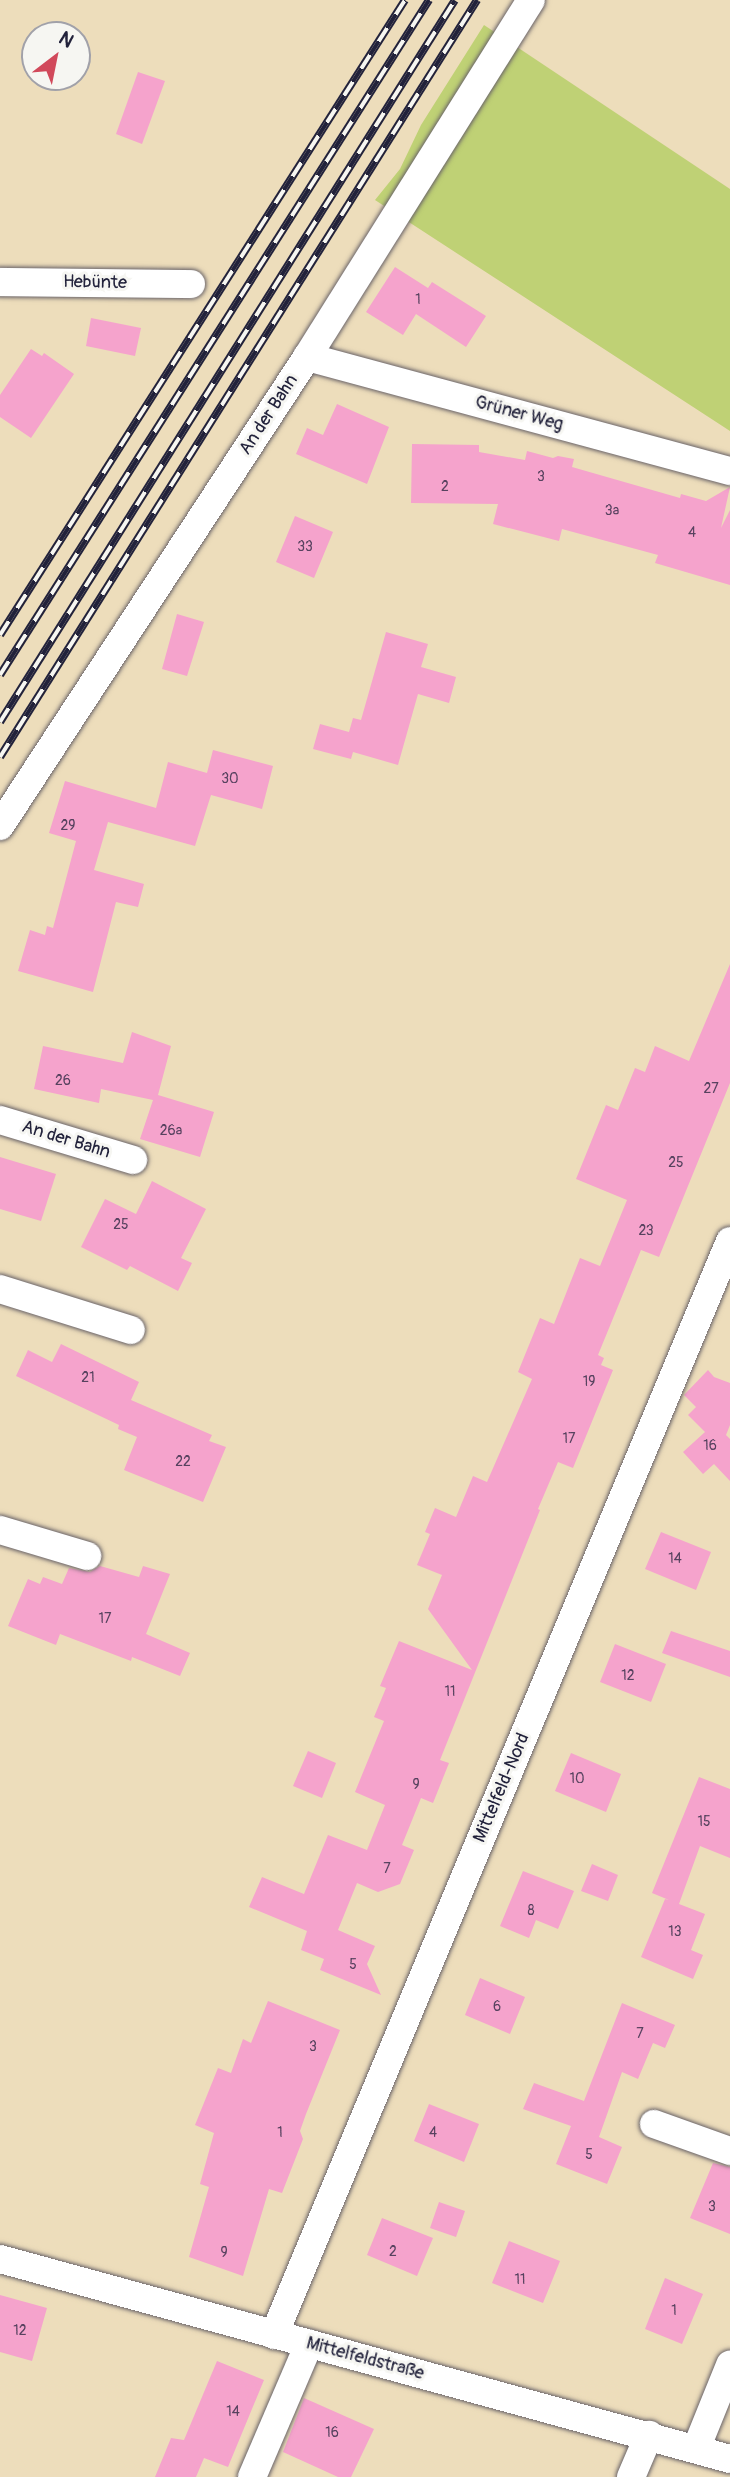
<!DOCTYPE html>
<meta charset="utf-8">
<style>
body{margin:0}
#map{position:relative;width:730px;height:2477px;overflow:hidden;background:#edddbb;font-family:Pangolin,sans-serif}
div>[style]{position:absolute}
.green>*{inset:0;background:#bfd175}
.building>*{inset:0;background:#f5a3cc}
.roads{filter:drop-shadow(0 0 2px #696368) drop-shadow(0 0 2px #696368)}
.street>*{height:28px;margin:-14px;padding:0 14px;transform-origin:14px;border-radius:14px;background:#fff}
.rail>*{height:8px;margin-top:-4px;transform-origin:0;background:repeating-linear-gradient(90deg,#f6f6f2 0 16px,#22223b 0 32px);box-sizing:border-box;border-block:2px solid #22223b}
span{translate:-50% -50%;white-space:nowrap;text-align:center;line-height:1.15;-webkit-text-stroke:6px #f6f6f2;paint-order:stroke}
.number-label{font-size:14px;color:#57425f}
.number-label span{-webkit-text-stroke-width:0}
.street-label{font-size:18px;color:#22223b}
.north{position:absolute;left:21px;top:21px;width:70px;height:70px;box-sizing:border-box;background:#f6f6f2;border:2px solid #a1a1a9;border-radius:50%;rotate:32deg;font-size:19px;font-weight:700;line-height:28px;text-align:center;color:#22223b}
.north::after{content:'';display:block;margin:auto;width:24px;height:32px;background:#d1495b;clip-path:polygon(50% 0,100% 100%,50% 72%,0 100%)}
</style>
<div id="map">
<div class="green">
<i style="clip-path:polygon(484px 25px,730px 189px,730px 431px,375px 200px,400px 169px,421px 125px)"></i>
</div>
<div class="building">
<i style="clip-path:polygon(138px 72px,165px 81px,142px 144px,116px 134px)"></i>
<i style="clip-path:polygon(395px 267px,428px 288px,432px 282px,486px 316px,466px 347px,416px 314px,403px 335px,366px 312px)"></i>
<i style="clip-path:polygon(91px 318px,141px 328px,135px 356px,86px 346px)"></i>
<i style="clip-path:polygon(31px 349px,42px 356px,44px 353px,74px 374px,31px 438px,0 417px,0 395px)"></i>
<i style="clip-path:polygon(337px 404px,389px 427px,367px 484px,296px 454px,307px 428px,323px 435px)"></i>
<i style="clip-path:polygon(412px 444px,479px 445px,479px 452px,525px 460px,527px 451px,553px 458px,558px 456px,574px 459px,572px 467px,680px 498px,681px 494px,706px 501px,730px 487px,721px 528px,730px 510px,730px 585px,655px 563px,658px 555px,562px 529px,559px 541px,493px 524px,498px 504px,411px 503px)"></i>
<i style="clip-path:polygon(295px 516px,333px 532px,314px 578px,276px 562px)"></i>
<i style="clip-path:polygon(177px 614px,204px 622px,187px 676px,162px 669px)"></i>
<i style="clip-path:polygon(386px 632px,428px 644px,421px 667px,456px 677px,449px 703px,418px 694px,398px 765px,353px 752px,351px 759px,313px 749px,320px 724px,349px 732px,353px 718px,361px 720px)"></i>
<i style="clip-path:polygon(213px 750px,273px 766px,262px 809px,211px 795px,195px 846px,108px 822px,94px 870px,144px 884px,138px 907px,116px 902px,93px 992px,18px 971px,30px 930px,45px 935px,47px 926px,53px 928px,76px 841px,49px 833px,65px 781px,156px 808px,168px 762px,207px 773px)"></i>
<i style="clip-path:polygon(730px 964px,730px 1083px,659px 1257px,641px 1250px,598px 1355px,604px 1358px,601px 1365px,613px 1370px,573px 1468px,558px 1462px,538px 1509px,540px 1510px,440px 1760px,449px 1763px,433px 1803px,421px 1798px,402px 1845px,414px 1850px,400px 1884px,378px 1892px,357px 1883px,338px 1930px,375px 1946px,367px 1964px,381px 1995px,320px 1970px,324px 1959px,301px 1950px,307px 1931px,249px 1907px,262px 1877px,304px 1894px,328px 1835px,367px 1850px,385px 1805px,355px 1792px,384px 1721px,374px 1717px,386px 1688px,380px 1686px,399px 1641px,472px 1670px,428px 1609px,442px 1575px,417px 1565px,430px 1534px,425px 1532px,435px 1508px,456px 1517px,473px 1476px,487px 1482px,532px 1379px,518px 1372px,540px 1318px,554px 1324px,580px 1258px,600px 1266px,627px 1200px,576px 1179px,606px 1105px,618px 1110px,635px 1068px,645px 1072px,655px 1046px,689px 1061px)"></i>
<i style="clip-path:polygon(132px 1032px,171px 1046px,158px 1095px,214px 1112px,200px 1157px,140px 1139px,153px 1100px,101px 1089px,99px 1103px,34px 1089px,43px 1046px,123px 1063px)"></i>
<i style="clip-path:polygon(0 1157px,56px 1174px,41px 1221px,0 1209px)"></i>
<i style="clip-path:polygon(152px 1181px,206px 1209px,181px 1258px,192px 1263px,178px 1291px,130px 1266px,127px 1270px,81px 1247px,105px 1199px,136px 1214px)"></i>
<i style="clip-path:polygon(61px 1344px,139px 1382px,131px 1400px,212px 1435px,209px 1441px,226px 1447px,203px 1502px,124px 1470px,137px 1437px,118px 1429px,119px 1425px,16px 1376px,28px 1350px,52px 1362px)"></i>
<i style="clip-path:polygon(708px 1370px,714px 1377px,730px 1383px,730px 1425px,726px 1435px,730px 1439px,730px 1481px,714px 1464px,703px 1474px,683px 1452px,705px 1432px,688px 1415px,696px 1407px,684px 1395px)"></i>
<i style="clip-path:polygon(661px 1532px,711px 1552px,696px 1590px,645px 1569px)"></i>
<i style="clip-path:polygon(100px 1566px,139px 1577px,143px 1566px,170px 1574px,146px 1634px,190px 1653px,180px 1676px,132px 1657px,131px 1661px,60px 1634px,56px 1645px,8px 1626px,28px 1579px,40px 1584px,43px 1577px,62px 1584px,69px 1568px,90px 1572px)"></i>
<i style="clip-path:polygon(671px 1631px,730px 1651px,730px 1677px,662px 1653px)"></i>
<i style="clip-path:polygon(615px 1644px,666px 1664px,651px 1702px,600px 1682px)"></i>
<i style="clip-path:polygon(308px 1751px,336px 1763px,322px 1798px,293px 1786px)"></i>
<i style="clip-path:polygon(571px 1753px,621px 1774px,606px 1812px,555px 1791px)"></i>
<i style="clip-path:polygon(699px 1777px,730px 1789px,730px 1858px,700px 1846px,679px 1904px,705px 1914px,691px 1950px,703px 1955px,693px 1979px,641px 1957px,665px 1899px,669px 1900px,652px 1893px)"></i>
<i style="clip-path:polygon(592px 1864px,618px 1875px,608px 1901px,581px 1891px)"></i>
<i style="clip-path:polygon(523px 1871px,574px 1891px,558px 1929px,536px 1920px,529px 1938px,500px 1926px)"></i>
<i style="clip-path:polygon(480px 1978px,525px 1997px,510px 2034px,465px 2015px)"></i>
<i style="clip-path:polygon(268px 2001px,340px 2030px,306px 2114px,300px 2131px,303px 2139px,282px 2193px,269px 2189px,243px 2276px,189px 2257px,209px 2187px,200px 2184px,214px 2133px,195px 2125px,218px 2068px,231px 2073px,243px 2039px,251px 2043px)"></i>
<i style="clip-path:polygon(622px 2003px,675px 2025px,665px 2048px,653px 2043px,638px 2079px,622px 2072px,599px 2137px,622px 2147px,607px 2184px,556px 2164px,571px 2126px,523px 2109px,534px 2083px,584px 2101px)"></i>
<i style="clip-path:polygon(429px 2104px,479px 2124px,464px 2162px,414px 2141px)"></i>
<i style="clip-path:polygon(713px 2163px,730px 2167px,730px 2234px,690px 2218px)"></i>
<i style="clip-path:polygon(439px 2202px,465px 2211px,456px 2237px,430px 2228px)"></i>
<i style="clip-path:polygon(382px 2218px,433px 2238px,417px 2276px,367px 2255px)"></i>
<i style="clip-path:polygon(509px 2241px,560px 2261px,543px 2303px,492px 2283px)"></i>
<i style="clip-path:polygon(665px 2278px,703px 2294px,682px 2344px,645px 2329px)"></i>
<i style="clip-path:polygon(0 2295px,47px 2308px,32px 2361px,0 2352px)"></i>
<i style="clip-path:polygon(217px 2361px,264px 2380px,228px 2467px,204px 2458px,196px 2477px,155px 2477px,171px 2438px,184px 2440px)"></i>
<i style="clip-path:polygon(304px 2398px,374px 2429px,351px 2477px,338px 2477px,283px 2452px)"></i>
</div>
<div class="roads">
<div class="street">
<i style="left:0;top:282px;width:191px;rotate:0.6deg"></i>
<i style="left:307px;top:357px;width:438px;rotate:15.1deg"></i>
<i style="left:0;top:826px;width:561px;rotate:-56.79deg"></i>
<i style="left:307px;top:357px;width:421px;rotate:-57.9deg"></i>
<i style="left:0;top:1120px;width:139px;rotate:16.7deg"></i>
<i style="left:0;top:1289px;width:137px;rotate:17.4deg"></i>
<i style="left:0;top:1530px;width:91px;rotate:16.6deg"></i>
<i style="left:654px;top:2124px;width:81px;rotate:19.6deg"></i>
<i style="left:0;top:2259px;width:757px;rotate:15.32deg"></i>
<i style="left:274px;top:2335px;width:1185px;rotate:-67.37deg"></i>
<i style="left:696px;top:2449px;width:91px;rotate:-68deg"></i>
<i style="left:252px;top:2477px;width:145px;rotate:-66.8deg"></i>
<i style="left:631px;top:2477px;width:46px;rotate:-66.8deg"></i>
</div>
</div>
<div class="rail">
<i style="left:0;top:635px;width:753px;rotate:-57.47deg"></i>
<i style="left:0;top:675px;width:800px;rotate:-57.56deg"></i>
<i style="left:0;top:722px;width:853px;rotate:-57.78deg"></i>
<i style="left:0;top:757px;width:895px;rotate:-57.78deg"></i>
</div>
<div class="number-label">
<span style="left:418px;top:300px">1</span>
<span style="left:541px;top:477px">3</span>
<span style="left:445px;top:487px">2</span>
<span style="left:612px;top:511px">3a</span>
<span style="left:692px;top:533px">4</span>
<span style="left:305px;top:547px">33</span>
<span style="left:230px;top:779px">30</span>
<span style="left:68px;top:826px">29</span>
<span style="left:63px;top:1081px">26</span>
<span style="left:711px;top:1089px">27</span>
<span style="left:171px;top:1131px">26a</span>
<span style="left:676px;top:1163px">25</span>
<span style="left:121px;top:1225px">25</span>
<span style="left:646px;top:1231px">23</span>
<span style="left:88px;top:1378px">21</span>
<span style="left:589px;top:1382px">19</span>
<span style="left:569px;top:1439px">17</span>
<span style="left:710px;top:1446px">16</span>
<span style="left:183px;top:1462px">22</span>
<span style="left:675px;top:1559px">14</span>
<span style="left:105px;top:1619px">17</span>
<span style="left:628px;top:1676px">12</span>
<span style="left:450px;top:1692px">11</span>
<span style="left:577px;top:1779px">10</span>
<span style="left:416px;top:1785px">9</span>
<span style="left:704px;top:1822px">15</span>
<span style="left:387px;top:1869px">7</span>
<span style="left:531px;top:1911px">8</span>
<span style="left:675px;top:1932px">13</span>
<span style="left:353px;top:1965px">5</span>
<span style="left:497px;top:2007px">6</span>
<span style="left:640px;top:2034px">7</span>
<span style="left:313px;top:2047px">3</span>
<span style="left:280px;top:2133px">1</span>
<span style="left:433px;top:2133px">4</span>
<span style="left:589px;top:2155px">5</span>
<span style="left:712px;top:2207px">3</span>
<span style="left:393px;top:2252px">2</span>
<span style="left:224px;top:2253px">9</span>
<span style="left:520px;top:2280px">11</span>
<span style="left:674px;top:2311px">1</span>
<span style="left:20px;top:2331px">12</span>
<span style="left:233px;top:2412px">14</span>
<span style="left:332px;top:2433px">16</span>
</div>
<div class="street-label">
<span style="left:95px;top:283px;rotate:1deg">Hebünte</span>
<span style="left:519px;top:414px;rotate:15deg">Grüner Weg</span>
<span style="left:269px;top:415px;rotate:-57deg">An der Bahn</span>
<span style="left:66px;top:1140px;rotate:17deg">An der Bahn</span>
<span style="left:502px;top:1788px;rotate:-67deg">Mittelfeld-Nord</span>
<span style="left:365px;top:2359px;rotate:15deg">Mittelfeldstraße</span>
</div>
<div class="north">N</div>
</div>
